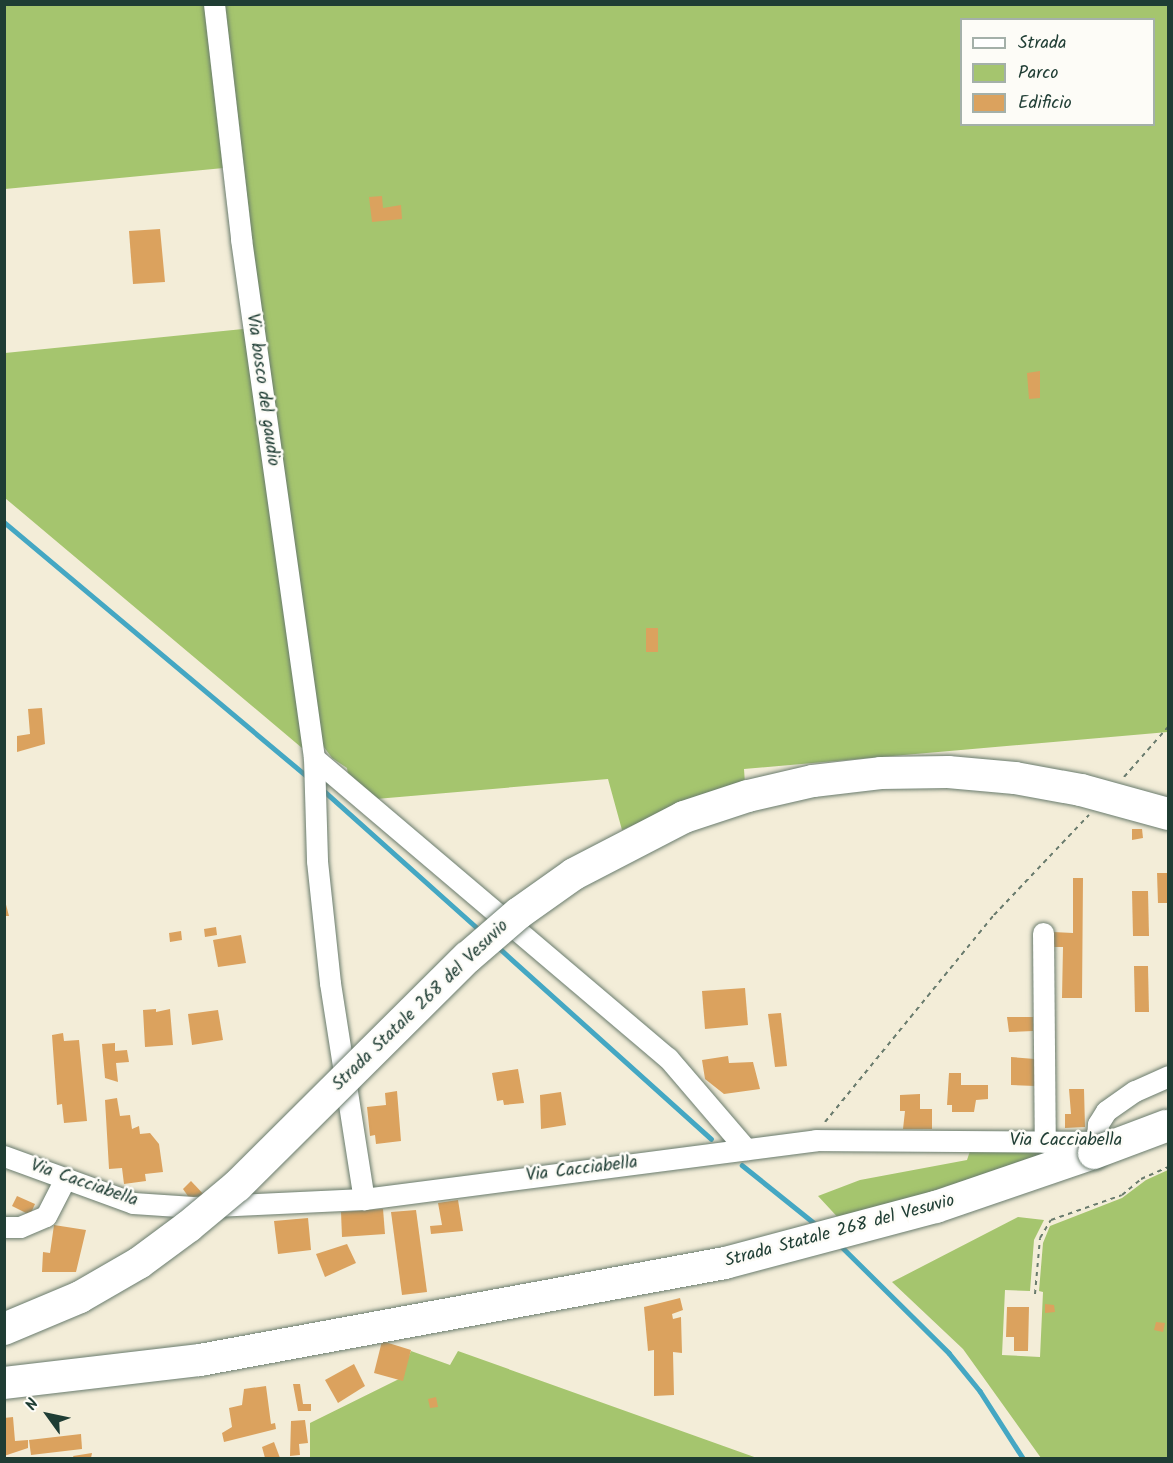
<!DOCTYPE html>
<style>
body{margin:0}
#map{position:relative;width:1173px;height:1463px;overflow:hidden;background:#f3edd8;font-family:Kalam,sans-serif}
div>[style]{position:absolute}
.green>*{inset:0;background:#a5c56e}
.stream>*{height:4.5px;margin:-2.25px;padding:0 2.25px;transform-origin:2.25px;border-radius:2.25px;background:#44a7c3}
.building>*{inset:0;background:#dba25e}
.path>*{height:2px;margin-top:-1px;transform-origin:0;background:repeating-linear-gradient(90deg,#697b6d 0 4.5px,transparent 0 9px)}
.roads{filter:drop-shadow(0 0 2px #697b6d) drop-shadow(0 0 2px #697b6d)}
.minor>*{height:21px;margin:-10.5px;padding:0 10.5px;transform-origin:10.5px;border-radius:10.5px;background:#fff}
.highway>*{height:32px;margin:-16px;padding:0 16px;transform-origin:16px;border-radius:16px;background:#fff}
.bridges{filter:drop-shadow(0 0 2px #697b6d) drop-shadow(0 0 2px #697b6d)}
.highway-bridge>*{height:32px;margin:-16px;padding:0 16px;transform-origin:16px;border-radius:16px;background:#fff}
span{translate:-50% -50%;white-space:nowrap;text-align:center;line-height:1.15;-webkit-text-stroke:5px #fdfcf7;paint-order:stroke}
.street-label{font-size:18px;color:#1f3d34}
.frame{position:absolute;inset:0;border:6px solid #1f3d34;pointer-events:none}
.legend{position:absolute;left:960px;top:18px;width:195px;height:108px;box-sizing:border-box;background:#fdfcf7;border:2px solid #a4b0a9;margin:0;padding:8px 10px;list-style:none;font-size:18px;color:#1f3d34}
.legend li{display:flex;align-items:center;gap:12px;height:30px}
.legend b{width:30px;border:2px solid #a4b0a9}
.north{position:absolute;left:18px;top:1385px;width:60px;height:60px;-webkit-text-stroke:4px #fdfcf7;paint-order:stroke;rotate:303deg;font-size:16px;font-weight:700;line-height:24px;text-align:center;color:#1f3d34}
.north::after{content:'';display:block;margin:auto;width:21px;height:27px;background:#1f3d34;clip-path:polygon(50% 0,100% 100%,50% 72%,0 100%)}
</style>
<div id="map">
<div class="green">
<i style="clip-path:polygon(evenodd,5px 5px,1168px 5px,1168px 732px,744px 769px,745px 784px,712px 792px,622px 830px,608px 779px,376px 799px,349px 780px,347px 768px,332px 758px,321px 743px,302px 748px,5px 498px,5px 353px,253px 328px,234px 167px,5px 189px,5px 5px,962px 20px,1154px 20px,1154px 124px,962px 124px,962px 20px)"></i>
<i style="clip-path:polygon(1086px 1146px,843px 1223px,818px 1196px,860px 1180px,967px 1160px,971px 1148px)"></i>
<i style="clip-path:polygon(1168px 1170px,1168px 1458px,1041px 1458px,963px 1349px,892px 1282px,1018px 1217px,1044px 1220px,1034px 1240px,1030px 1291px,1005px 1290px,1002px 1355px,1040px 1357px,1043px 1292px,1039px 1291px,1043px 1243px,1050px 1226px,1122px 1198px,1146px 1180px)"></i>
<i style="clip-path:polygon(411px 1351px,450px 1365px,458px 1351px,757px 1458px,306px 1458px,310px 1457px,310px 1423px,399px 1379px)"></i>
</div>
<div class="stream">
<i style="left:4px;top:522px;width:395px;rotate:40deg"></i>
<i style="left:323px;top:790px;width:213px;rotate:41.8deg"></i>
<i style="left:497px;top:946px;width:288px;rotate:42deg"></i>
<i style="left:742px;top:1165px;width:97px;rotate:38.8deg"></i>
<i style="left:840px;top:1245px;width:153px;rotate:44.7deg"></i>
<i style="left:949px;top:1353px;width:49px;rotate:50.8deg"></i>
<i style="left:980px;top:1391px;width:80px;rotate:57.3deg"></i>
</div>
<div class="building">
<i style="clip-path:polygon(382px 196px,383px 208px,401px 205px,402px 219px,372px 222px,369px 197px)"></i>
<i style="clip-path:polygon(160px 229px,165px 282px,133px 284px,129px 231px)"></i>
<i style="clip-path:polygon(1040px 371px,1040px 398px,1029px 399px,1027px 373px)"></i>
<i style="clip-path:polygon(646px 628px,658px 628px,658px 652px,646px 652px)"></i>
<i style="clip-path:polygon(42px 708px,45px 744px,17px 752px,17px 736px,30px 734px,28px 709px)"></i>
<i style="clip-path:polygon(1132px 829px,1142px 829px,1143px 838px,1132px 840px)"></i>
<i style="clip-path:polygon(1157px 873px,1168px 873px,1168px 903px,1158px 903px)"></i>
<i style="clip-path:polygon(1073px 878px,1083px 878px,1082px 998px,1062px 998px,1063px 947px,1052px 947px,1053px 932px,1073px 933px)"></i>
<i style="clip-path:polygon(1132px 891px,1148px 891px,1149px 936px,1133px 936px)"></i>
<i style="clip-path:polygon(4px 897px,9px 916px,4px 916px)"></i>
<i style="clip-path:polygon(216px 927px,217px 935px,205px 937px,204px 929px)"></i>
<i style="clip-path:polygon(181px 931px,182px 940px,170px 942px,169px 933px)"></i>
<i style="clip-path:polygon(241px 935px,246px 963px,218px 967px,213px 940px)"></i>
<i style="clip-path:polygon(1134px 966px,1148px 966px,1149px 1012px,1135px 1012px)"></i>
<i style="clip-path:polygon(745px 988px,748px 1025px,705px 1029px,702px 991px)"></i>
<i style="clip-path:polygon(156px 1009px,156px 1012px,170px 1009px,173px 1045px,145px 1047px,143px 1010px)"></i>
<i style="clip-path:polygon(218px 1010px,223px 1040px,192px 1045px,188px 1014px)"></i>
<i style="clip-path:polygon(781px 1013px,787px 1066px,775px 1067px,768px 1014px)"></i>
<i style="clip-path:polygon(1007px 1017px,1033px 1017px,1033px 1031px,1009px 1032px)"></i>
<i style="clip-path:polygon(63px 1033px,64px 1041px,79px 1040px,87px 1121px,64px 1123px,62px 1104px,57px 1105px,52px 1035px)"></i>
<i style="clip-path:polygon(115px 1043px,115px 1051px,127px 1050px,129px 1062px,116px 1063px,118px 1082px,105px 1078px,102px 1044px)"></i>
<i style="clip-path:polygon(728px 1056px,729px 1063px,753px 1062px,760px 1089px,724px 1094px,705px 1079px,702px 1060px)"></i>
<i style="clip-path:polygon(1011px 1057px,1035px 1059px,1035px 1086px,1011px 1085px)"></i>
<i style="clip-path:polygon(518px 1069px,524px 1103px,504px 1105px,503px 1100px,497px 1101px,492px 1073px)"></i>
<i style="clip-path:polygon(949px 1073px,961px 1073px,961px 1085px,988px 1085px,988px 1099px,976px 1100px,974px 1112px,952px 1112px,952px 1105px,947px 1105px)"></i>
<i style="clip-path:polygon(1069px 1089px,1084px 1089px,1085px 1127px,1065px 1128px,1065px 1114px,1071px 1114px)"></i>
<i style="clip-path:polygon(397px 1091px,401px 1141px,376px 1144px,375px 1135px,370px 1136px,367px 1107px,386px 1105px,385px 1093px)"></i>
<i style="clip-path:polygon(561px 1092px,566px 1125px,541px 1129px,540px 1095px)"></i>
<i style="clip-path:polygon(920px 1094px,920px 1109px,932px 1109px,932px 1129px,903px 1129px,905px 1111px,900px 1111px,900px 1095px)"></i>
<i style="clip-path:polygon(117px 1098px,120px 1116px,130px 1115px,132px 1129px,139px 1126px,140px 1134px,150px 1133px,159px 1144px,163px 1172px,145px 1174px,146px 1181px,124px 1184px,122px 1168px,109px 1169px,105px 1100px)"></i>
<i style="clip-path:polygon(191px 1181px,208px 1199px,190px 1199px,183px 1189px)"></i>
<i style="clip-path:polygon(17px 1196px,35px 1204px,30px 1215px,12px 1206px)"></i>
<i style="clip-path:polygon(458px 1200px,463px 1231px,431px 1234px,430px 1226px,442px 1225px,438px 1203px)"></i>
<i style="clip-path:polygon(383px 1209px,385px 1234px,342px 1237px,341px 1212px)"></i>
<i style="clip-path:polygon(416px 1210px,427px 1292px,402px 1295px,391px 1212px)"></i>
<i style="clip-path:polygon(308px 1218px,311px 1250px,278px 1254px,274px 1221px)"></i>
<i style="clip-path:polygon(54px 1225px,86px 1230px,76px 1272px,42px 1272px,43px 1252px,50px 1253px)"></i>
<i style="clip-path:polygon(347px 1244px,356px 1263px,325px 1277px,316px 1254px)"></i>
<i style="clip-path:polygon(680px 1298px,683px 1310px,672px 1314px,673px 1319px,681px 1317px,682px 1353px,673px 1352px,674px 1395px,654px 1396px,654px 1350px,648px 1351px,644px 1307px)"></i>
<i style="clip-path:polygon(1045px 1304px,1054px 1305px,1055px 1312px,1045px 1313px)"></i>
<i style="clip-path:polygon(1007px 1307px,1029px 1307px,1028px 1351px,1014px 1351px,1014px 1337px,1006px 1337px)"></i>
<i style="clip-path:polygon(1156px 1322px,1165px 1323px,1163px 1332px,1154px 1330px)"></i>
<i style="clip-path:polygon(382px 1341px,411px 1350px,403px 1381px,374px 1373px)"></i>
<i style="clip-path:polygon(354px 1364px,365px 1386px,338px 1403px,325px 1380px)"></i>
<i style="clip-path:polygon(293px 1384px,300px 1384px,303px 1404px,311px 1404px,311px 1411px,298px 1411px)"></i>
<i style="clip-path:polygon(266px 1386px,271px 1424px,275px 1423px,276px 1429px,224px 1442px,222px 1433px,232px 1427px,229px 1408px,242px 1405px,244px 1389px)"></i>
<i style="clip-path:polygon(436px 1397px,438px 1407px,430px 1408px,428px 1399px)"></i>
<i style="clip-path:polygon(13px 1417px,15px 1441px,28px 1440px,28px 1448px,4px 1456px,4px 1418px)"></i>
<i style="clip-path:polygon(305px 1420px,308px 1443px,299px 1444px,300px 1455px,290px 1456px,291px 1421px)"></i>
<i style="clip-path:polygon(81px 1434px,82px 1449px,31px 1455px,29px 1440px)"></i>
<i style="clip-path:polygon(274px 1442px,280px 1458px,265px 1458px,262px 1447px)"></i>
<i style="clip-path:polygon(92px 1453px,91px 1458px,74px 1458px,73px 1456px)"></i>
</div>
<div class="path">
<i style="left:1168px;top:4px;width:7px;rotate:90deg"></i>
<i style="left:1124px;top:777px;width:67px;rotate:-48.7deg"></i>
<i style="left:825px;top:1122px;width:267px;rotate:-50.8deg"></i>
<i style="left:994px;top:915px;width:138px;rotate:-46.5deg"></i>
<i style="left:1035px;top:1294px;width:56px;rotate:-84.9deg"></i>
<i style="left:1040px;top:1238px;width:21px;rotate:-59deg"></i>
<i style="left:1051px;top:1220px;width:75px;rotate:-19.4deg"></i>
<i style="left:1122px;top:1195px;width:25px;rotate:-40deg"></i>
<i style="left:1141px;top:1179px;width:30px;rotate:-24deg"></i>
</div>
<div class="roads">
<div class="minor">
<i style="left:214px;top:4px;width:237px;rotate:83.4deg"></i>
<i style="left:241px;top:239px;width:524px;rotate:81.99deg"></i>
<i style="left:314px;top:758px;width:103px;rotate:88.3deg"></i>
<i style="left:317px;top:861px;width:123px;rotate:83.9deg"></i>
<i style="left:330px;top:983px;width:219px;rotate:81.1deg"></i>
<i style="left:314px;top:758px;width:464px;rotate:40.3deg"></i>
<i style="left:668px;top:1058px;width:120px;rotate:49.4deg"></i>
<i style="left:1043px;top:933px;width:209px;rotate:89.5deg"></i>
<i style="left:1097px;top:1142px;width:18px;rotate:-87deg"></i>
<i style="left:1098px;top:1124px;width:15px;rotate:-58deg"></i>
<i style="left:1106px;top:1111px;width:35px;rotate:-35deg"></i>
<i style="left:1135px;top:1091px;width:36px;rotate:-24deg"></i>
<i style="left:4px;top:1156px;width:137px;rotate:20deg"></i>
<i style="left:133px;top:1203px;width:60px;rotate:3.8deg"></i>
<i style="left:193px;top:1207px;width:171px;rotate:-2.7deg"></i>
<i style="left:364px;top:1199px;width:456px;rotate:-7.4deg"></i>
<i style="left:816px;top:1140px;width:286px;rotate:0.4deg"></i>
<i style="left:4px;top:1227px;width:16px"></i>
<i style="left:20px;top:1227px;width:28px;rotate:-23deg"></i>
<i style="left:46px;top:1216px;width:42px;rotate:-62.8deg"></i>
</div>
<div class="highway">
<i style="left:4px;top:1383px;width:197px;rotate:-6.7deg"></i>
<i style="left:200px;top:1360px;width:534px;rotate:-10.47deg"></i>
<i style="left:725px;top:1263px;width:218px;rotate:-14.9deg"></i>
<i style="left:936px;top:1207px;width:167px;rotate:-18.9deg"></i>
</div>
</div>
<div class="bridges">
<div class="highway-bridge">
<i style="left:1094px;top:1153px;width:77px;rotate:-20.6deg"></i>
<i style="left:4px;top:1329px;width:82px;rotate:-22.8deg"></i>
<i style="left:80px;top:1297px;width:68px;rotate:-30deg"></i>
<i style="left:139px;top:1263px;width:62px;rotate:-36.5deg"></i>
<i style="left:189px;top:1226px;width:62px;rotate:-39.8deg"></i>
<i style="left:237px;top:1186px;width:325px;rotate:-44.8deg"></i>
<i style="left:468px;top:957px;width:67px;rotate:-40.8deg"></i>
<i style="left:519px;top:913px;width:67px;rotate:-35.3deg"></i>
<i style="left:574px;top:874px;width:124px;rotate:-27.4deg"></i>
<i style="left:684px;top:817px;width:67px;rotate:-18.2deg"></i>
<i style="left:748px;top:796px;width:67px;rotate:-13deg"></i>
<i style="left:813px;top:781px;width:68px;rotate:-6.7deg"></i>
<i style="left:881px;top:773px;width:67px;rotate:-0.9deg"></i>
<i style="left:948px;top:772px;width:67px;rotate:5.1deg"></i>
<i style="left:1015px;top:778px;width:67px;rotate:10.3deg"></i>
<i style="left:1081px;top:790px;width:90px;rotate:15.4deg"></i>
</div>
</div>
<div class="street-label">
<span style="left:262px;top:390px;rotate:82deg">Via bosco del gaudio</span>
<span style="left:421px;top:1006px;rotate:-44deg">Strada Statale 268 del Vesuvio</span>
<span style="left:1066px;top:1141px">Via Cacciabella</span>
<span style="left:582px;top:1170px;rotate:-7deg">Via Cacciabella</span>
<span style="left:84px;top:1184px;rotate:19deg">Via Cacciabella</span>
<span style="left:840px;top:1232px;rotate:-15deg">Strada Statale 268 del Vesuvio</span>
</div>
<div class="frame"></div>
<ul class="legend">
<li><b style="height:8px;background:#fff"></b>Strada</li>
<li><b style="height:16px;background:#a5c56e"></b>Parco</li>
<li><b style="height:16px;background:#dba25e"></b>Edificio</li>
</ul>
<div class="north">N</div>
</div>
